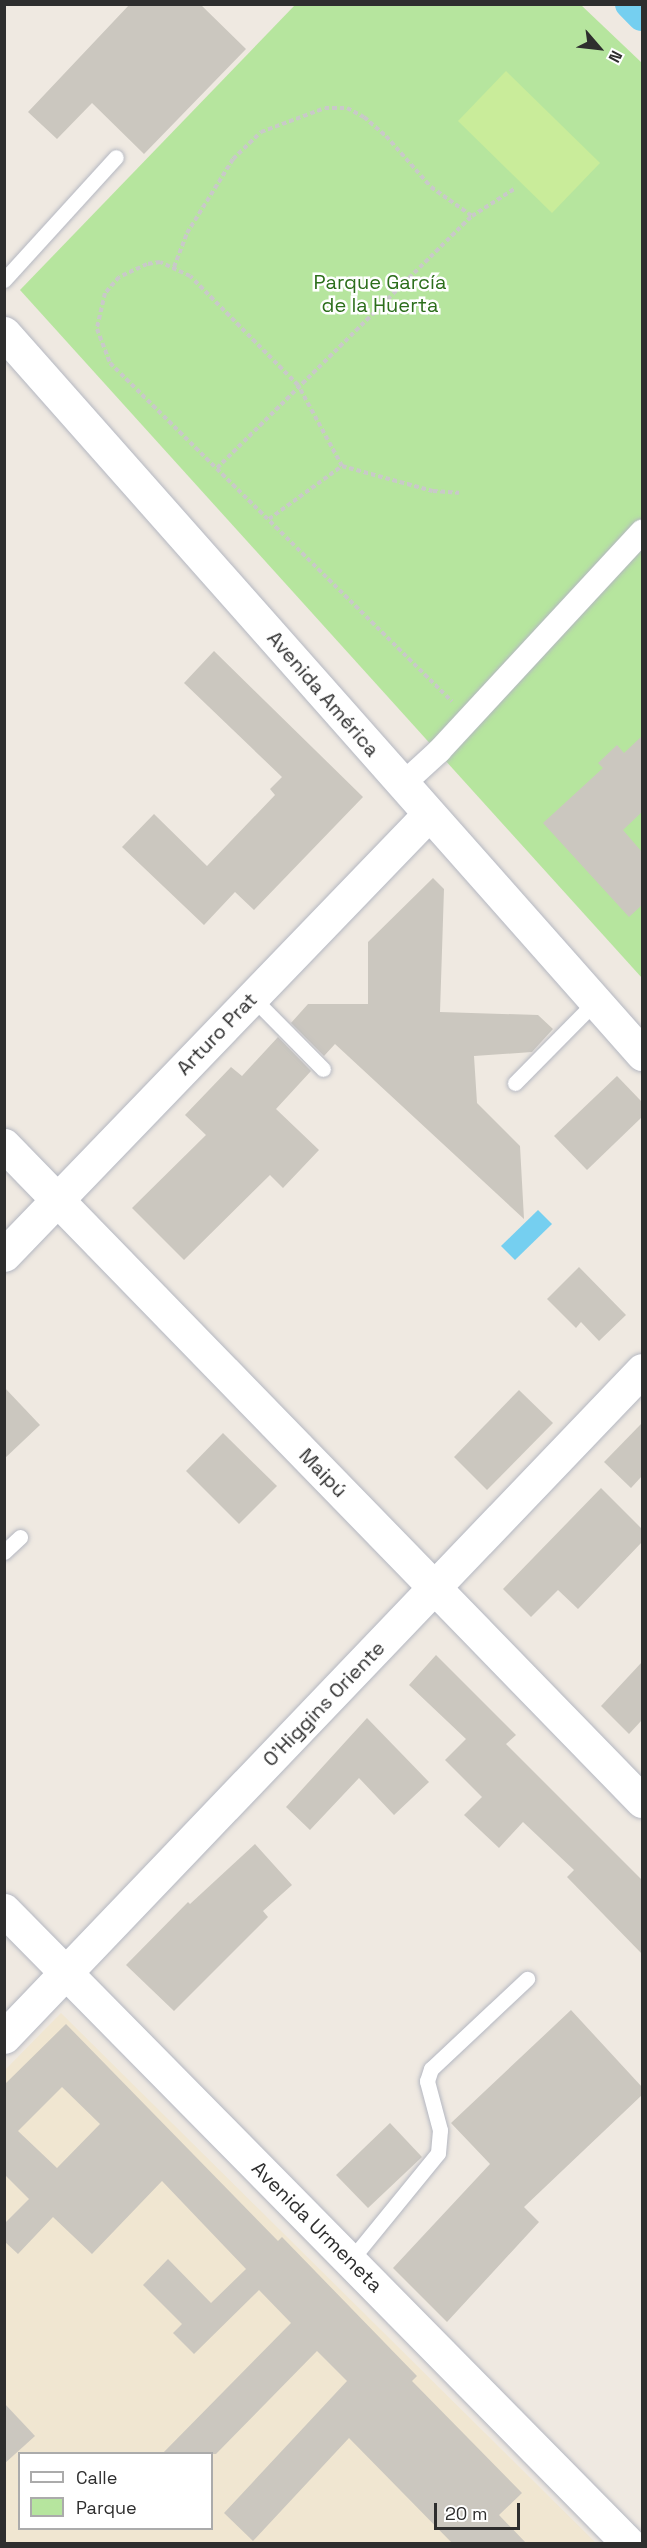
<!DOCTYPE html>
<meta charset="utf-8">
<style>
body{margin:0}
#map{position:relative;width:647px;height:2548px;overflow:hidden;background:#efe9e1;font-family:"Space Grotesk",sans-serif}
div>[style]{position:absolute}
.education>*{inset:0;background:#f0e6d1}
.green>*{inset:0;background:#b6e59e}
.pitch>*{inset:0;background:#c9ec9a}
.water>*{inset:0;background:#75cff0}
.canal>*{height:30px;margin:-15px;padding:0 15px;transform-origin:15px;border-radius:15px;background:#75cff0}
.building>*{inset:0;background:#cbc7bf}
.path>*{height:4px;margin-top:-2px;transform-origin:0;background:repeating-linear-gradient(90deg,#c9c9c9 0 4.5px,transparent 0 7.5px)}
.roads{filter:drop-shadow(0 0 2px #b4b7c1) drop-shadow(0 0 2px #b4b7c1)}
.service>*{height:15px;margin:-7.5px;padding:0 7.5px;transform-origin:7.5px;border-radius:7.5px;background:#fff}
.pedestrian>*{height:24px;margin:-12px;padding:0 12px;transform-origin:12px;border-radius:12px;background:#fff}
.tertiary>*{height:33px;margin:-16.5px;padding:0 16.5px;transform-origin:16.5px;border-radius:16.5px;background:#fff}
.secondary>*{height:33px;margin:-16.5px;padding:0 16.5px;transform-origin:16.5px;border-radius:16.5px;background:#fff}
span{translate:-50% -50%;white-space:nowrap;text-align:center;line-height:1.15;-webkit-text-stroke:5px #fff;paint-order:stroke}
.park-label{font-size:20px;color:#2c6e1b}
.street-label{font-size:20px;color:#2e2e2e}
.frame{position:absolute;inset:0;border:6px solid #2e2e2e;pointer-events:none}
.legend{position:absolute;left:18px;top:2452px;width:195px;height:78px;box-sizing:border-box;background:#fff;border:2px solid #ababab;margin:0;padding:8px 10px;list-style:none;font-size:18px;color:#2e2e2e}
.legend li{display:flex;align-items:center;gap:12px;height:30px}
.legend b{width:30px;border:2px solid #ababab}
.north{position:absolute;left:569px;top:18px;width:60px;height:60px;-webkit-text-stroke:4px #fff;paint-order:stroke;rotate:118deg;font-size:16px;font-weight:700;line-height:24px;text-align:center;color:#2e2e2e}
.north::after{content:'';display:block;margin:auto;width:21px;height:27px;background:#2e2e2e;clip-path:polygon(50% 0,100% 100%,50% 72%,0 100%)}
.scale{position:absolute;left:434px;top:2503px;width:86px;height:27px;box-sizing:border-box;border:3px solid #2e2e2e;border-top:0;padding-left:8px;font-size:18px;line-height:21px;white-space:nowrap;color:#2e2e2e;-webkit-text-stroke:4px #fff;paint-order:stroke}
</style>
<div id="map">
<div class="education">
<i style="clip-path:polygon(evenodd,61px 2013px,596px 2543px,5px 2544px,5px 2070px,61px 2013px,20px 2454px,212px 2454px,212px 2528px,20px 2528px,20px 2454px)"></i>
</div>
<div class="green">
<i style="clip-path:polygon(295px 5px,581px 5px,642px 63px,642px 978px,20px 290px)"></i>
</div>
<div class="pitch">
<i style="clip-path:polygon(506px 71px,600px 163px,552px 213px,458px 121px)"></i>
</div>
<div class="water">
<i style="clip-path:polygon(538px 1210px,552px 1224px,515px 1260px,501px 1246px)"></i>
</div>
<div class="canal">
<i style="left:630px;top:4px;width:17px;rotate:45deg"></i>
</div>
<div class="building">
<i style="clip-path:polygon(130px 4px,200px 4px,246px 49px,144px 154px,92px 103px,57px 139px,28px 112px)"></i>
<i style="clip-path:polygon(214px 651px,363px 797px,254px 910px,235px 892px,204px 925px,122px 847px,154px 814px,207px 866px,275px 795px,270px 789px,282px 777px,184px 683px)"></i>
<i style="clip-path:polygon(642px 736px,642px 812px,623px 830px,642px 852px,642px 905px,629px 917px,543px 823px,603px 768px,598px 763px,617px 745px,624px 753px)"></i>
<i style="clip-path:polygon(433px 878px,444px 889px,440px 1012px,538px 1015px,553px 1029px,532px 1052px,474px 1056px,477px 1103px,520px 1146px,524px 1219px,335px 1044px,324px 1056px,291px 1023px,308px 1004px,368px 1004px,368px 942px)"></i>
<i style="clip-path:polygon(278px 1037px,311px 1071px,276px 1109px,319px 1150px,283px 1188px,270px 1175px,184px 1260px,132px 1208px,206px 1135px,185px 1115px,231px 1067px,242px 1076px)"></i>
<i style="clip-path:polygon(617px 1076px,642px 1102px,642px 1117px,587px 1170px,554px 1136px)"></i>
<i style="clip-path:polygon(579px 1267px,626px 1315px,599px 1341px,581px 1322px,576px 1328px,547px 1299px)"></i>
<i style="clip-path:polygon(4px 1387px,40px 1425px,4px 1459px)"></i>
<i style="clip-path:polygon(519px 1390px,553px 1423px,487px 1490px,454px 1457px)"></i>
<i style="clip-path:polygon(642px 1423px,642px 1476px,631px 1488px,604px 1462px)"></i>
<i style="clip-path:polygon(223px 1433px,277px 1486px,239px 1524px,186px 1471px)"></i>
<i style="clip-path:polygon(601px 1488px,642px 1529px,642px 1542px,578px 1609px,558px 1590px,531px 1617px,503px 1589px)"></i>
<i style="clip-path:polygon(436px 1655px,516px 1735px,506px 1744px,642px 1880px,642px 1954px,567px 1877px,574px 1870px,523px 1822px,499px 1848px,464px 1815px,482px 1797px,445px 1760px,466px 1739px,409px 1685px)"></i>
<i style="clip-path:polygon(642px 1662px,642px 1720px,629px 1734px,601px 1706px)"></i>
<i style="clip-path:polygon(367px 1718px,429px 1782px,394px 1815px,359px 1778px,310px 1830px,286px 1807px)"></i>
<i style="clip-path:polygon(255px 1844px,292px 1885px,263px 1911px,268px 1917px,174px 2011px,126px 1965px,188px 1902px,190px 1904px)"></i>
<i style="clip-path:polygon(571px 2010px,642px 2087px,642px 2095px,524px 2207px,539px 2222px,447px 2322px,393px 2268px,490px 2164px,451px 2123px)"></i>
<i style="clip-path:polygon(evenodd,66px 2024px,278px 2241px,282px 2237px,417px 2376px,412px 2381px,522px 2493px,499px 2515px,527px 2544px,453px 2544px,349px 2438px,253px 2541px,224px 2513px,347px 2381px,317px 2351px,216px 2454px,162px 2454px,291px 2323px,259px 2290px,194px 2354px,173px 2333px,182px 2324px,143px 2285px,168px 2259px,211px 2303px,246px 2269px,162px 2181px,92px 2254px,53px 2217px,18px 2254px,4px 2241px,4px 2224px,29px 2199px,4px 2174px,4px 2085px,66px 2024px,62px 2087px,100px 2124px,57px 2168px,18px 2131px,62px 2087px)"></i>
<i style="clip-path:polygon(390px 2123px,422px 2157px,368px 2208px,336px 2175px)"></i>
<i style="clip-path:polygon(4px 2403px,35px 2436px,4px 2464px)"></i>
</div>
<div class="path">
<i style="left:174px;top:267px;width:36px;rotate:-69deg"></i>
<i style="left:187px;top:233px;width:87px;rotate:-58.1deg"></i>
<i style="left:233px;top:159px;width:39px;rotate:-44deg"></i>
<i style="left:261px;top:132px;width:68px;rotate:-20.6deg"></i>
<i style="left:325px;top:108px;width:22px"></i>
<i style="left:347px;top:108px;width:19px;rotate:28deg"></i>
<i style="left:364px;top:117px;width:29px;rotate:41deg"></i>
<i style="left:386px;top:136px;width:68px;rotate:48.6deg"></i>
<i style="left:431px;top:187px;width:50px;rotate:35.3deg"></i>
<i style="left:342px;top:466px;width:92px;rotate:-118.5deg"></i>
<i style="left:298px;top:385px;width:153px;rotate:-134.7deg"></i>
<i style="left:190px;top:276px;width:33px;rotate:-155deg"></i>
<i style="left:160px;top:262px;width:13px;rotate:171deg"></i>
<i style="left:147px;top:264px;width:31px;rotate:155deg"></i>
<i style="left:119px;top:277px;width:21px;rotate:131deg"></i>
<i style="left:105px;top:293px;width:37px;rotate:103deg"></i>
<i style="left:97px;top:329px;width:36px;rotate:69deg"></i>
<i style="left:110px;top:363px;width:481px;rotate:44.7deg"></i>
<i style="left:217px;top:468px;width:359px;rotate:-44.7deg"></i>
<i style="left:472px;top:216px;width:50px;rotate:-32.7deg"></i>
<i style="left:269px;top:519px;width:90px;rotate:-36deg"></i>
<i style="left:342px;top:466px;width:94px;rotate:15.4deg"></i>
<i style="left:433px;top:491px;width:26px;rotate:4deg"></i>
</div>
<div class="roads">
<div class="service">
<i style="left:4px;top:280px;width:166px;rotate:-47.7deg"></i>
<i style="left:252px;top:997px;width:101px;rotate:45.4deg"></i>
<i style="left:515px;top:1083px;width:115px;rotate:-45.4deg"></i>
<i style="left:4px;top:1552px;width:22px;rotate:-43deg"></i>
<i style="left:350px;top:2261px;width:139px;rotate:-50.8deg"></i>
<i style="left:438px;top:2153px;width:23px;rotate:-85deg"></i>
<i style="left:440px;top:2130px;width:51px;rotate:-104.9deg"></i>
<i style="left:427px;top:2081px;width:13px;rotate:-72deg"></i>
<i style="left:431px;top:2069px;width:132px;rotate:-43.2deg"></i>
</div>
<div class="pedestrian">
<i style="left:403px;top:784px;width:49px;rotate:-42.5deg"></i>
<i style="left:439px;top:751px;width:299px;rotate:-47.2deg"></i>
</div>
<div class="tertiary">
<i style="left:4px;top:1145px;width:915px;rotate:45.8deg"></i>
<i style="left:4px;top:1255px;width:612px;rotate:-46.06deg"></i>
<i style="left:4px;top:2037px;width:923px;rotate:-46.27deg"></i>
</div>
<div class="secondary">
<i style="left:4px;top:333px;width:963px;rotate:48.49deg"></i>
<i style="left:4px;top:1910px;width:890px;rotate:45.41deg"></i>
</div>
</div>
<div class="park-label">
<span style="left:380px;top:294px">Parque García<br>de la Huerta</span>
</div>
<div class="street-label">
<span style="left:323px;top:694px;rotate:49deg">Avenida América</span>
<span style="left:217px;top:1034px;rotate:-46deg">Arturo Prat</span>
<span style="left:323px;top:1473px;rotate:46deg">Maipú</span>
<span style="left:324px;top:1704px;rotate:-46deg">O'Higgins Oriente</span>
<span style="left:317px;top:2227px;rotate:45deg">Avenida Urmeneta</span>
</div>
<div class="frame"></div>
<ul class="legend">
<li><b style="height:8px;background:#fff"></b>Calle</li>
<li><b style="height:16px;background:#b6e59e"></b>Parque</li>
</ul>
<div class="north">N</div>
<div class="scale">20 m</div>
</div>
